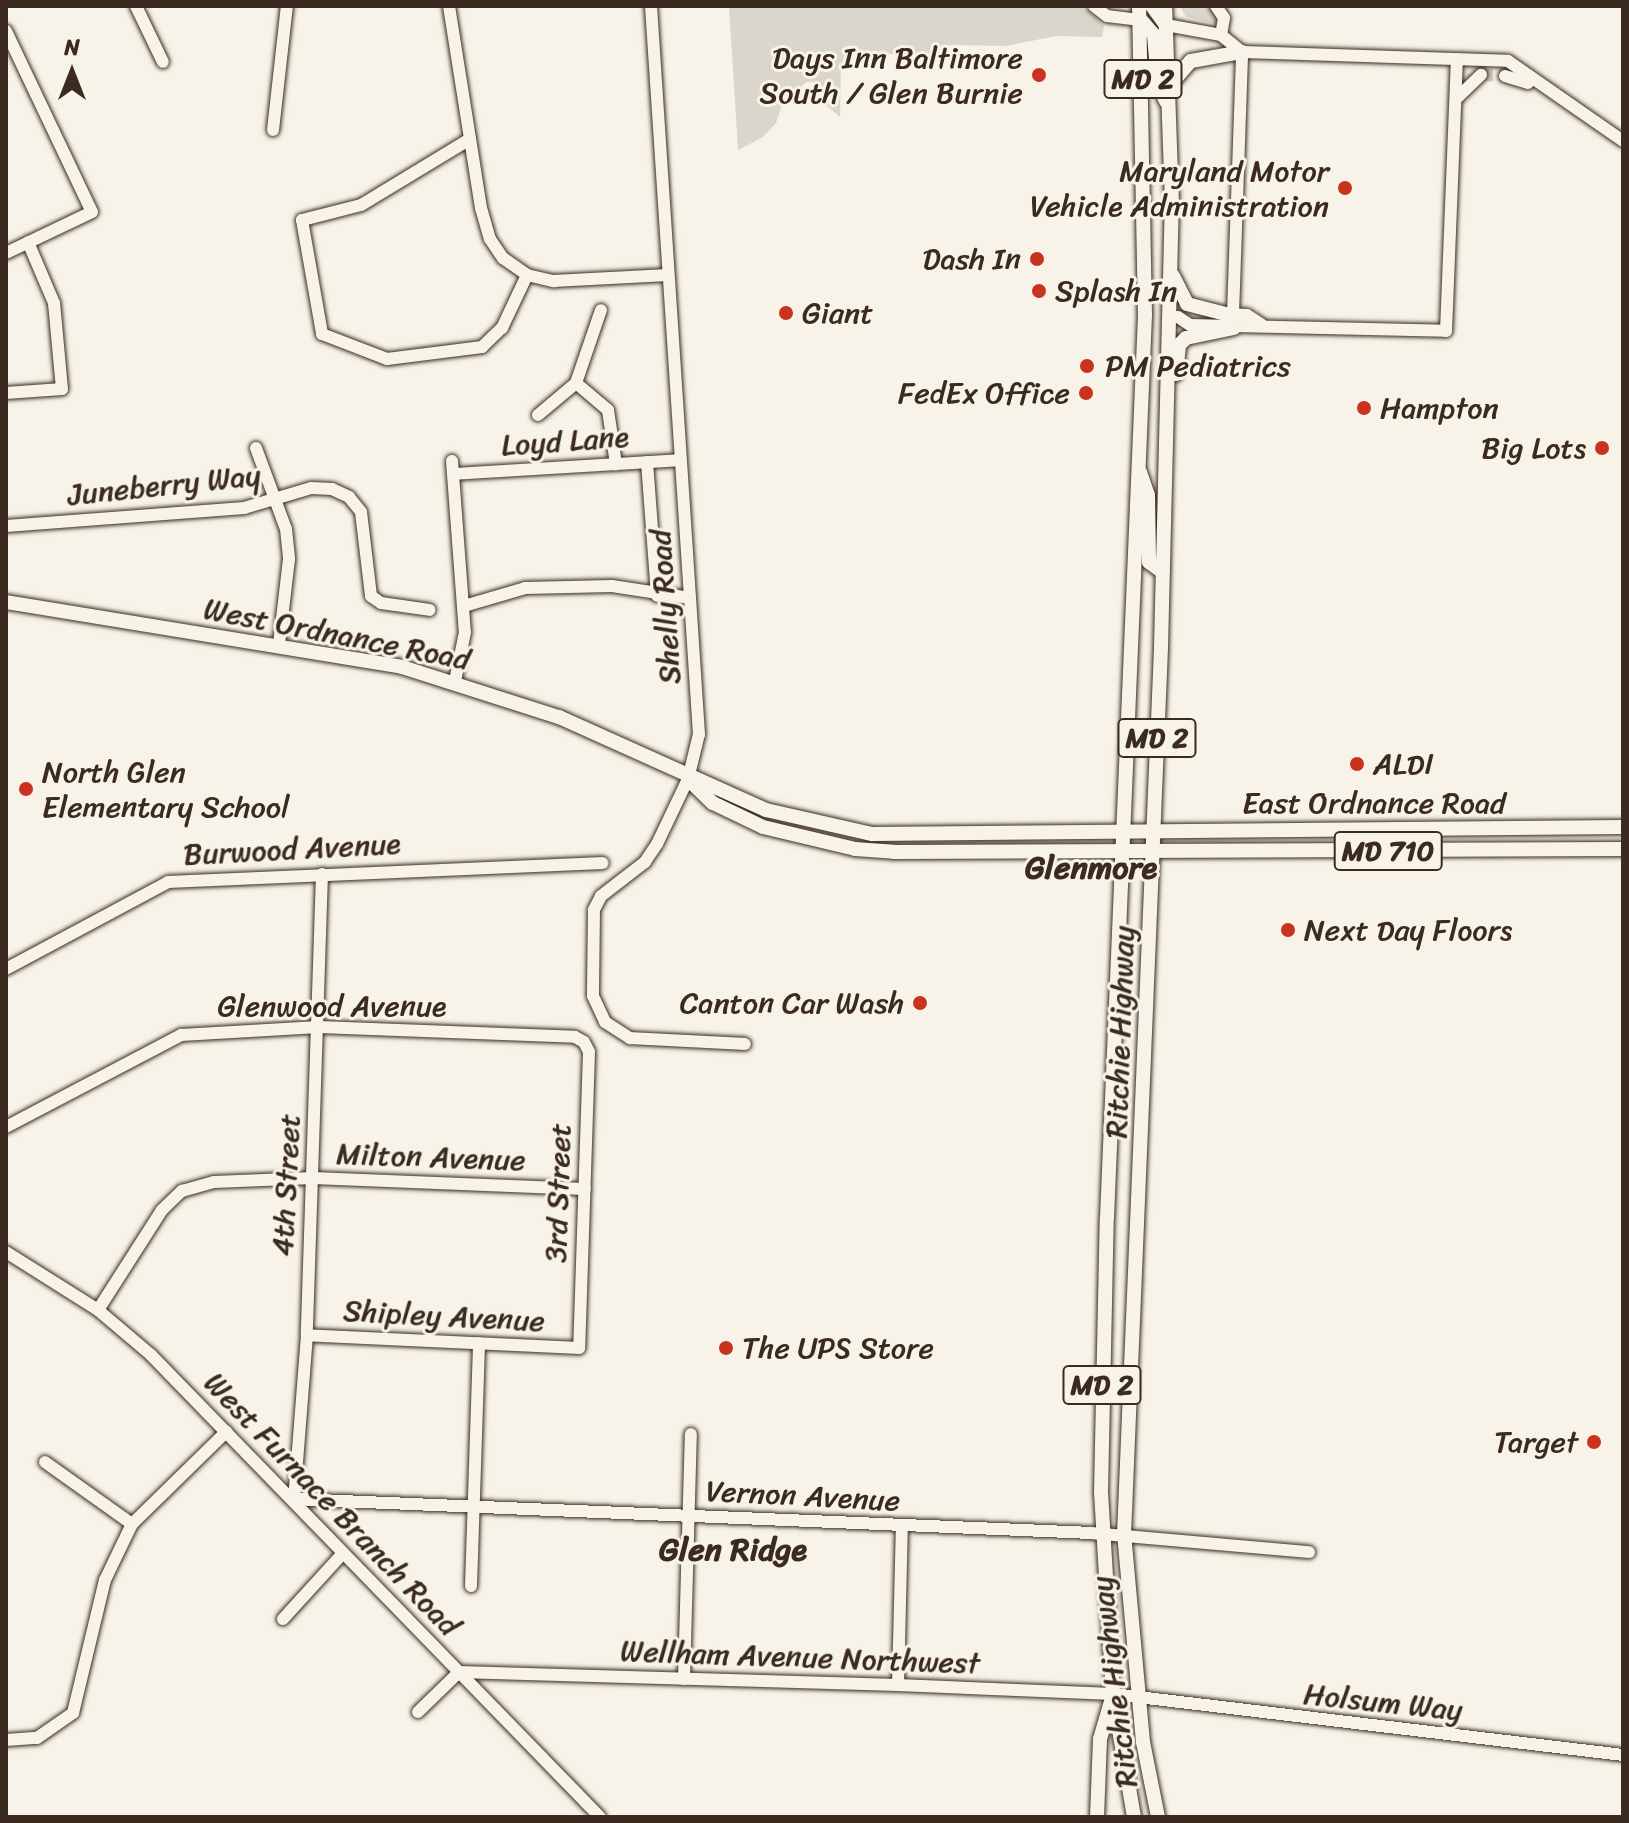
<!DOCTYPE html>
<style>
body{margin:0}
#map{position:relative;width:1629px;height:1823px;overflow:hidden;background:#f7f3e8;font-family:Sriracha,sans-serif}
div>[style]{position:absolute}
.green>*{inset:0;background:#dbd6cb}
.minor-tunnel>*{height:12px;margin-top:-6px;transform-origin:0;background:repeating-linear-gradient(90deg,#d1cbc0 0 12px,transparent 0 18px)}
.roads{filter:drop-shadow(0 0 2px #3b2a1e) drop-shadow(0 0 2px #3b2a1e)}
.minor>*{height:12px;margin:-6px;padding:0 6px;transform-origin:6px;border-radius:6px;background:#f7f3e8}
.major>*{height:14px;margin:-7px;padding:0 7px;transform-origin:7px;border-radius:7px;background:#f7f3e8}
.dots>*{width:22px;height:22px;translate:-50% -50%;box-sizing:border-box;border:4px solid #f7f3e8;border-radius:50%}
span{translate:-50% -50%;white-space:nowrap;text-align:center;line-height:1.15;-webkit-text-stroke:6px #f7f3e8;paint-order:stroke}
.shield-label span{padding:2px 6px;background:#f7f3e8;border:2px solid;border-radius:6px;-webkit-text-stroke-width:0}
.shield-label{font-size:28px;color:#3b2a1e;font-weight:700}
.poi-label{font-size:30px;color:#3b2a1e}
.right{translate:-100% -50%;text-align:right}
.left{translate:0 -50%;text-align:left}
.street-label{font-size:30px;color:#3b2a1e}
.neighbourhood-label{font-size:32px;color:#3b2a1e;font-weight:700}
.frame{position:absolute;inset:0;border:8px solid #3b2a1e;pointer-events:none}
.north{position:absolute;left:32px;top:32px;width:80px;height:80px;-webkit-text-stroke:6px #f7f3e8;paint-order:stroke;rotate:0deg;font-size:22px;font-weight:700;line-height:32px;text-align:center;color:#3b2a1e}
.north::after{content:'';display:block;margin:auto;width:28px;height:36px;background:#3b2a1e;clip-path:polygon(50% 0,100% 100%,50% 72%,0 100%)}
</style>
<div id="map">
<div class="green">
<i style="clip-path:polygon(729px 6px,1083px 6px,1104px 26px,1102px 37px,1056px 36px,1006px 46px,951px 45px,940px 48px,940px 59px,853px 50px,841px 65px,840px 117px,826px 105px,820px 82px,807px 82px,783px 102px,776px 123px,763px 137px,738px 150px)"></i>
<i style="clip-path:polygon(1180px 6px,1205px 6px,1218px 13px,1220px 25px,1186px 17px)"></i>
</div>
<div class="minor-tunnel">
<i style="left:1481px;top:75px;width:24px;rotate:2deg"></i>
</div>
<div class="roads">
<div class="minor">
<i style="left:136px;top:6px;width:62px;rotate:64.3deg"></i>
<i style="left:449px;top:6px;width:205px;rotate:81deg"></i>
<i style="left:481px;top:208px;width:32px;rotate:74deg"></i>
<i style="left:490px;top:239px;width:23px;rotate:56deg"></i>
<i style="left:503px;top:258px;width:29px;rotate:35deg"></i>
<i style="left:527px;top:275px;width:28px;rotate:13deg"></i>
<i style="left:554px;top:281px;width:113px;rotate:-3deg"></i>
<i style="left:651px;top:6px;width:730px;rotate:86.23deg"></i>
<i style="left:699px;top:734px;width:46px;rotate:103.7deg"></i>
<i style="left:688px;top:779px;width:72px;rotate:115.5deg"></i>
<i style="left:657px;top:844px;width:22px;rotate:124deg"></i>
<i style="left:645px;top:862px;width:56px;rotate:142.3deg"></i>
<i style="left:601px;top:896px;width:16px;rotate:117deg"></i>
<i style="left:594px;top:910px;width:86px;rotate:90.7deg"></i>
<i style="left:593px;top:996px;width:29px;rotate:65deg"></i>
<i style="left:605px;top:1022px;width:30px;rotate:33deg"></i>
<i style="left:630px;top:1038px;width:115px;rotate:3deg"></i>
<i style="left:1094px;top:6px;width:16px;rotate:38deg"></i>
<i style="left:1107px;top:16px;width:34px;rotate:7deg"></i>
<i style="left:1216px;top:6px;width:14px;rotate:56deg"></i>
<i style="left:1224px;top:18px;width:17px;rotate:100deg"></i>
<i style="left:1166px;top:25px;width:56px;rotate:10.3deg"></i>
<i style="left:1221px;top:35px;width:27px;rotate:39deg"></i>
<i style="left:1242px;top:52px;width:266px;rotate:1.9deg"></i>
<i style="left:1508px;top:61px;width:140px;rotate:34.8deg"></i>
<i style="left:6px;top:31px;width:200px;rotate:64.6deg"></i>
<i style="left:92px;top:212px;width:95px;rotate:154.5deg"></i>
<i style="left:1505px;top:76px;width:24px;rotate:17deg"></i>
<i style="left:1458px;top:97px;width:32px;rotate:-44deg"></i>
<i style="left:273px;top:130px;width:125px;rotate:-83.6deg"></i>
<i style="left:470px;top:139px;width:127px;rotate:148.8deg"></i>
<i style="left:361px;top:205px;width:61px;rotate:165.7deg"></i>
<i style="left:302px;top:220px;width:116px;rotate:80deg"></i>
<i style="left:322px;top:334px;width:70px;rotate:21deg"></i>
<i style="left:387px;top:359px;width:96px;rotate:-7.2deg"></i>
<i style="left:482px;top:347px;width:28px;rotate:-44deg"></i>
<i style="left:502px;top:328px;width:59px;rotate:-64.7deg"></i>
<i style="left:1226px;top:314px;width:21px;rotate:3deg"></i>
<i style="left:1247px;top:315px;width:17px;rotate:33deg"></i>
<i style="left:1233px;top:314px;width:262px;rotate:-88deg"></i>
<i style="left:1178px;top:317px;width:14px;rotate:34deg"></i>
<i style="left:1190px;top:325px;width:256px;rotate:1.3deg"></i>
<i style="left:1446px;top:331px;width:272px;rotate:-87.7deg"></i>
<i style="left:576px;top:383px;width:42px;rotate:40.2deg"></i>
<i style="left:608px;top:410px;width:55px;rotate:81.6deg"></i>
<i style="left:6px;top:393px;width:56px;rotate:-4.1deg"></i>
<i style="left:62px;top:389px;width:86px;rotate:-95.3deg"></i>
<i style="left:54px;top:303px;width:66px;rotate:-113.1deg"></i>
<i style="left:538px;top:415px;width:50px;rotate:-40.1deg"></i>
<i style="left:576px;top:383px;width:77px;rotate:-71.1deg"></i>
<i style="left:256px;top:448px;width:86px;rotate:69.7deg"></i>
<i style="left:286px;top:529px;width:30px;rotate:84deg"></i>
<i style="left:289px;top:559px;width:86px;rotate:96.7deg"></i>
<i style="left:452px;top:461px;width:171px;rotate:85.7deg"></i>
<i style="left:465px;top:632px;width:50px;rotate:101.5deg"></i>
<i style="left:647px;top:462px;width:134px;rotate:85.7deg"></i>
<i style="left:453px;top:474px;width:228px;rotate:-3.5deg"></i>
<i style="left:6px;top:526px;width:239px;rotate:-4.3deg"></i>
<i style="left:244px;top:508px;width:70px;rotate:-16.6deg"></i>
<i style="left:311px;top:488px;width:21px;rotate:3deg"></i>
<i style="left:332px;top:489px;width:19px;rotate:25deg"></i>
<i style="left:349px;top:497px;width:19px;rotate:51deg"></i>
<i style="left:361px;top:512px;width:85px;rotate:83.2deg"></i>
<i style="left:371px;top:596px;width:12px;rotate:35deg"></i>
<i style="left:381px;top:603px;width:49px;rotate:8.1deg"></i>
<i style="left:464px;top:606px;width:64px;rotate:-16.4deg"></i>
<i style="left:525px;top:588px;width:87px;rotate:-1.3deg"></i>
<i style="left:612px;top:586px;width:79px;rotate:8.7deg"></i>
<i style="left:322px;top:874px;width:461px;rotate:91.9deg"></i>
<i style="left:307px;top:1335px;width:165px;rotate:94.5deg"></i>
<i style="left:294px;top:1499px;width:798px;rotate:2.44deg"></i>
<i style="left:1091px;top:1533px;width:219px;rotate:5deg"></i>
<i style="left:6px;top:969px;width:184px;rotate:-28.2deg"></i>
<i style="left:168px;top:882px;width:435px;rotate:-2.5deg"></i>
<i style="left:6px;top:1127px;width:198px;rotate:-27.7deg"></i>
<i style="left:181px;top:1035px;width:138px;rotate:-3.3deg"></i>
<i style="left:319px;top:1027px;width:256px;rotate:2.2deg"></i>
<i style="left:575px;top:1037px;width:10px;rotate:29deg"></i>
<i style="left:584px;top:1042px;width:11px;rotate:63deg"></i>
<i style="left:589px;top:1052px;width:296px;rotate:91.9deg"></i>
<i style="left:579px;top:1348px;width:272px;rotate:-177.3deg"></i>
<i style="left:6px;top:1252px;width:109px;rotate:32.2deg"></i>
<i style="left:98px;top:1310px;width:70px;rotate:40.3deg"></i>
<i style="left:151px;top:1355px;width:644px;rotate:45.82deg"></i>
<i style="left:98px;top:1310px;width:119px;rotate:-57.4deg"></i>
<i style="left:162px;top:1210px;width:28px;rotate:-44deg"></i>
<i style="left:182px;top:1191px;width:33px;rotate:-16deg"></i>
<i style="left:214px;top:1182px;width:99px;rotate:-2.3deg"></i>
<i style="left:313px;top:1178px;width:272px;rotate:2.3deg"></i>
<i style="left:45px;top:1462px;width:107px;rotate:35.5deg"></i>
<i style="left:471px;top:1586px;width:243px;rotate:-88.1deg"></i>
<i style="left:283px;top:1619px;width:89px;rotate:-47.7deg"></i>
<i style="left:684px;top:1679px;width:245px;rotate:-88.4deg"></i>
<i style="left:898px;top:1685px;width:159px;rotate:-88.6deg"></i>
<i style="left:418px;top:1712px;width:57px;rotate:-44.3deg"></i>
<i style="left:459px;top:1672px;width:439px;rotate:1.7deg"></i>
<i style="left:898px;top:1685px;width:215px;rotate:2.4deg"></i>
<i style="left:1113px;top:1694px;width:514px;rotate:6.82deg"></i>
<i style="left:6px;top:1740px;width:31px;rotate:-4deg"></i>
<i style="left:37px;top:1738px;width:44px;rotate:-34.8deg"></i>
<i style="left:73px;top:1713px;width:137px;rotate:-76.5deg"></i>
<i style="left:105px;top:1580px;width:62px;rotate:-64.3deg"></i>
<i style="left:132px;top:1524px;width:132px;rotate:-44.4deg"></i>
</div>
<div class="major">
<i style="left:1152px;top:6px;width:24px;rotate:54deg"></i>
<i style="left:1141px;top:20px;width:20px;rotate:49deg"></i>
<i style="left:1154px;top:35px;width:49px;rotate:85.3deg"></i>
<i style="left:1158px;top:84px;width:19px;rotate:65deg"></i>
<i style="left:1169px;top:86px;width:33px;rotate:-49deg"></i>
<i style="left:1191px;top:61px;width:52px;rotate:-10deg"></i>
<i style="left:1173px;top:276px;width:31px;rotate:63deg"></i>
<i style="left:1187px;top:304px;width:40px;rotate:14.4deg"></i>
<i style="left:1176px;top:374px;width:29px;rotate:-84deg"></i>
<i style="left:1179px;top:345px;width:10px;rotate:-45deg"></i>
<i style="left:1186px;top:338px;width:49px;rotate:-11.8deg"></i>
<i style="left:1140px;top:472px;width:24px;rotate:71deg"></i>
<i style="left:1148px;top:495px;width:67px;rotate:89.1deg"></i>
<i style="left:1149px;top:562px;width:17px;rotate:36deg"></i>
<i style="left:6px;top:602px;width:401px;rotate:9.3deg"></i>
<i style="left:402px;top:667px;width:165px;rotate:17.7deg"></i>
<i style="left:559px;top:717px;width:227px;rotate:24.2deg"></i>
<i style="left:766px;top:810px;width:109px;rotate:12.8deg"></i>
<i style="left:872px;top:834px;width:751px;rotate:-0.53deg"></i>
<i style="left:691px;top:782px;width:30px;rotate:44deg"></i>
<i style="left:713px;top:803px;width:55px;rotate:25.6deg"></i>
<i style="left:763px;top:827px;width:95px;rotate:13.4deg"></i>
<i style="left:855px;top:849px;width:39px;rotate:4deg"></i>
<i style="left:894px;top:852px;width:729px;rotate:-0.24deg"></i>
<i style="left:1097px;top:1817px;width:78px;rotate:-87.8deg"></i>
<i style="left:1100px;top:1739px;width:43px;rotate:-73.7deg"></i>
<i style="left:1134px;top:1817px;width:125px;rotate:-99.7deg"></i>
<i style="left:1113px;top:1694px;width:201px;rotate:-93.4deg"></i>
<i style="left:1101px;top:1493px;width:275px;rotate:-88.8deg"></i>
<i style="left:1107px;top:1218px;width:904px;rotate:-87.59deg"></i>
<i style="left:1145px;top:315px;width:309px;rotate:-91.1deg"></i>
<i style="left:1158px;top:1817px;width:76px;rotate:-101.3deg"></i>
<i style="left:1143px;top:1742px;width:208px;rotate:-95.2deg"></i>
<i style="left:1124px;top:1535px;width:889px;rotate:-87.61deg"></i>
<i style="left:1161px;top:647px;width:443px;rotate:-88.6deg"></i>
<i style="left:1172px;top:204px;width:198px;rotate:-92deg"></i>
</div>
</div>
<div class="dots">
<i style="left:1039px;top:75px;background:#c8321e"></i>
<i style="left:1345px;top:188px;background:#c8321e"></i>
<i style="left:1037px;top:259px;background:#c8321e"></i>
<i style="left:1039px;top:291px;background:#c8321e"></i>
<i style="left:786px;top:313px;background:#c8321e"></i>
<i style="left:1087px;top:366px;background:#c8321e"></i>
<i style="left:1086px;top:393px;background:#c8321e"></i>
<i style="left:1364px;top:408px;background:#c8321e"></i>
<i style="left:1602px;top:448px;background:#c8321e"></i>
<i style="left:1357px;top:764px;background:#c8321e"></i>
<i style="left:26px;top:789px;background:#c8321e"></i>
<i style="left:1288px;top:930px;background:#c8321e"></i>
<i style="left:920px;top:1003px;background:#c8321e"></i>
<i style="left:726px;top:1348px;background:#c8321e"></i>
<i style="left:1594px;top:1442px;background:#c8321e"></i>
</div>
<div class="shield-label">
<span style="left:1143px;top:79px">MD 2</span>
<span style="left:1157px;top:738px">MD 2</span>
<span style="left:1388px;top:851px">MD 710</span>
<span style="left:1102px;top:1385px">MD 2</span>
</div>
<div class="poi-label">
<span class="right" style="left:1023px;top:75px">Days Inn Baltimore<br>South / Glen Burnie</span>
<span class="right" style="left:1329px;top:188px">Maryland Motor<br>Vehicle Administration</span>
<span class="right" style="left:1021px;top:259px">Dash In</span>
<span class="left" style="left:1055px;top:291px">Splash In</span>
<span class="left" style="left:802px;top:313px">Giant</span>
<span class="left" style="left:1105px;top:366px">PM Pediatrics</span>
<span class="right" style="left:1070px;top:393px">FedEx Office</span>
<span class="left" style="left:1380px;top:408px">Hampton</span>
<span class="right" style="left:1586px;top:448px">Big Lots</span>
<span class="left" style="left:1373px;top:764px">ALDI</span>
<span class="left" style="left:42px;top:789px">North Glen<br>Elementary School</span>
<span class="left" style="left:1304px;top:930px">Next Day Floors</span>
<span class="right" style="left:904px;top:1003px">Canton Car Wash</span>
<span class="left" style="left:742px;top:1348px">The UPS Store</span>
<span class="right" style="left:1578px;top:1442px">Target</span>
</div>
<div class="street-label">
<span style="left:565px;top:441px;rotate:-4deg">Loyd Lane</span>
<span style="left:164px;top:485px;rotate:-6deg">Juneberry Way</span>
<span style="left:665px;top:607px;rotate:-94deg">Shelly Road</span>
<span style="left:337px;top:634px;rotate:11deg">West Ordnance Road</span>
<span style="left:1374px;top:803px">East Ordnance Road</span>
<span style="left:292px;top:849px;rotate:-3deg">Burwood Avenue</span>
<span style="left:332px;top:1006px">Glenwood Avenue</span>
<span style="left:1120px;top:1032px;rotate:-88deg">Ritchie Highway</span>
<span style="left:431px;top:1157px;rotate:2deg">Milton Avenue</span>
<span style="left:286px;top:1185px;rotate:-87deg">4th Street</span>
<span style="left:558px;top:1193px;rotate:-88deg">3rd Street</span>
<span style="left:444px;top:1316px;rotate:3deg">Shipley Avenue</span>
<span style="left:803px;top:1496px;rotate:3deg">Vernon Avenue</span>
<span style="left:332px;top:1504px;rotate:46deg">West Furnace Branch Road</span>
<span style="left:800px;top:1657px;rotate:2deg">Wellham Avenue Northwest</span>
<span style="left:1114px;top:1682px;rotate:-97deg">Ritchie Highway</span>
<span style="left:1383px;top:1702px;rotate:6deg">Holsum Way</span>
</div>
<div class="neighbourhood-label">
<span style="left:1091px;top:868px">Glenmore</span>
<span style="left:733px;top:1550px">Glen Ridge</span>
</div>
<div class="frame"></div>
<div class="north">N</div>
</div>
